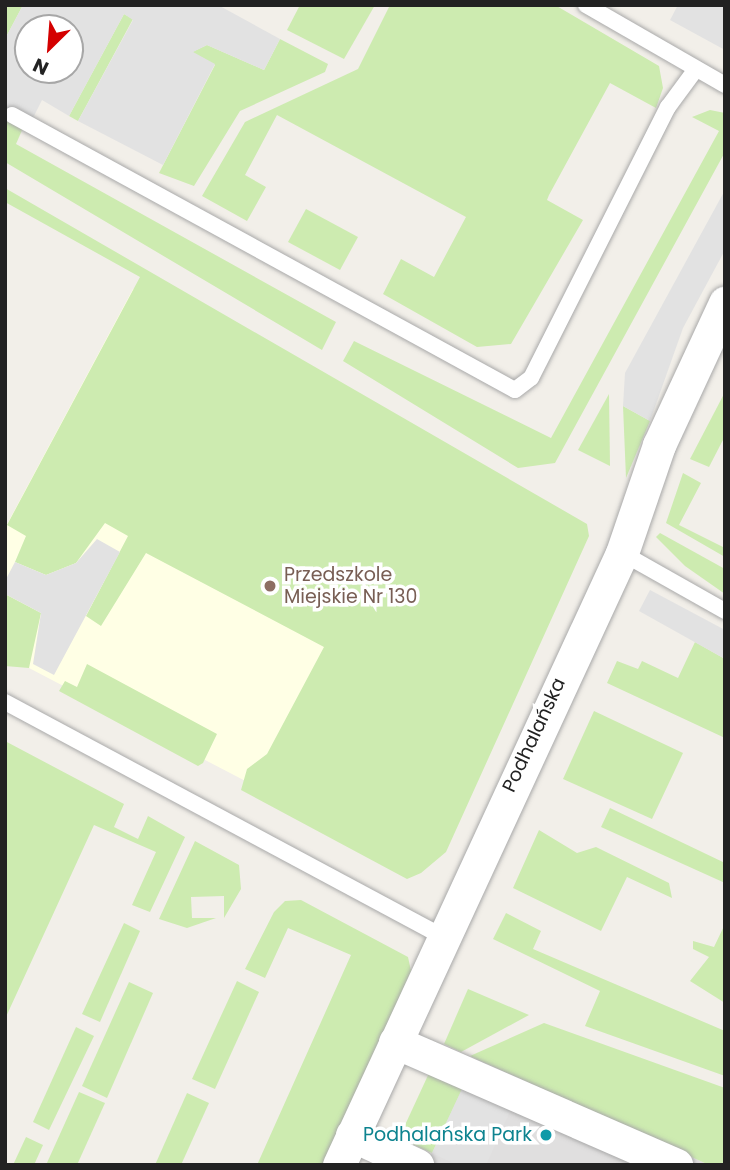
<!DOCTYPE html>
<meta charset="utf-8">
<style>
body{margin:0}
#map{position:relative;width:730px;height:1170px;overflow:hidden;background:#f2efe9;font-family:Poppins,sans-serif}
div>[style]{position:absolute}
.residential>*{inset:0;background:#e0dfdf}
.education>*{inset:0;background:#ffffe5}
.grass>*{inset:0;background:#cdebb0}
.parking>*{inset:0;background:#e2e2e2}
.roads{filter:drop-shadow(0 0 2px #a9a9a9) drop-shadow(0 0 2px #a9a9a9)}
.lane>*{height:16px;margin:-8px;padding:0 8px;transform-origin:8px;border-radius:8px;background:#fff}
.street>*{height:33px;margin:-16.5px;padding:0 16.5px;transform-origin:16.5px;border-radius:16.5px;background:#fff}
.dots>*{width:19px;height:19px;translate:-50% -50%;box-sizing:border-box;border:4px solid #fff;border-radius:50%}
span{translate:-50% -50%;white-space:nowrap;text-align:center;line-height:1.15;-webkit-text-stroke:7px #fff;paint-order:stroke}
.education-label{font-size:19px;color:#785e54}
.left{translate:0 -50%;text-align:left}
.street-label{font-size:19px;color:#222}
.culture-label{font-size:19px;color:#0d838f}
.right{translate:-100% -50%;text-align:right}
.frame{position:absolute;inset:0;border:7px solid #222;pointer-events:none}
.north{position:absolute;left:14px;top:14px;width:70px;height:70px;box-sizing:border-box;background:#fff;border:2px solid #a7a7a7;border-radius:50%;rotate:205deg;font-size:19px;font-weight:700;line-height:28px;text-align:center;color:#222}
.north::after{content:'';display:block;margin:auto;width:24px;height:32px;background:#d40000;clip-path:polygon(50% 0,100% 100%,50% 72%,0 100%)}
</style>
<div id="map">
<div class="residential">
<i style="clip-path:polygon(476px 1058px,709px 1165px,426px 1165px)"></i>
</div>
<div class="education">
<i style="clip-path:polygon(133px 289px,557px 536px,408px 866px,29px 668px,25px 645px,5px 635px,5px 528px)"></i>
</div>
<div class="grass">
<i style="clip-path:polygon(5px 5px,23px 5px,5px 39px)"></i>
<i style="clip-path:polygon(300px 5px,375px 5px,344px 59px,287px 30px)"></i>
<i style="clip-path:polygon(390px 5px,555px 5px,659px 66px,663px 88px,656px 108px,610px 83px,549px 195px,547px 200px,583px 220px,511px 344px,477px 347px,383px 294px,401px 259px,434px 277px,466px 217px,277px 115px,245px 175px,266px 187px,247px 221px,202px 196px,245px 122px,358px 69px)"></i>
<i style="clip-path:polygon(124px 14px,133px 19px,78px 121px,69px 116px)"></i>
<i style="clip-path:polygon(280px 39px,328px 64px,325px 72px,240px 111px,194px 186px,159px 173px,215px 65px,192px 52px,207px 45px,264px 70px)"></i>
<i style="clip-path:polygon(710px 110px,725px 113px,725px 152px,555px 463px,518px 468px,343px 361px,354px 341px,551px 438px,719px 131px,692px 117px)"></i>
<i style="clip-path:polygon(5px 118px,23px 128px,16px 144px,336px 322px,322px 350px,5px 162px)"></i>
<i style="clip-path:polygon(5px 188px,587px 524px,589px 536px,446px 852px,421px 873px,407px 879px,241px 790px,247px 769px,267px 754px,324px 647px,146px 553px,101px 626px,86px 616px,128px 536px,105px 523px,76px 563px,46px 575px,15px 562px,26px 536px,7px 525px,140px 277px,5px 202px)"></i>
<i style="clip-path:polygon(306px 209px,358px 237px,340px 270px,288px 242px)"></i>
<i style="clip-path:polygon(725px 392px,725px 436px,709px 467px,690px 459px)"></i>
<i style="clip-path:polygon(609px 394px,610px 466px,578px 450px)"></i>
<i style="clip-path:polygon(623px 406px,650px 421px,626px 478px)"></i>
<i style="clip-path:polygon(683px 473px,701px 483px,679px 525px,725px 548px,725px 557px,666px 523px)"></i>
<i style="clip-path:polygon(660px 533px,725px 569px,725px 594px,685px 566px,656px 537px)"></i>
<i style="clip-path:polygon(5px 594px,41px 613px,29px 668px,5px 666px)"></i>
<i style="clip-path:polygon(695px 642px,725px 659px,725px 738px,607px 683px,617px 661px,638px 669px,642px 661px,678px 678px)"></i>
<i style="clip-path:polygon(87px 664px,217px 734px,203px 763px,198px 766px,59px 691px,65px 681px,77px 687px)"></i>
<i style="clip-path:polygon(594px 711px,683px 753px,652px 819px,563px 779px)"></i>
<i style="clip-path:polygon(5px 741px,124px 804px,114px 827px,138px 839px,148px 816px,185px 837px,150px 912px,132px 905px,156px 852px,94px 825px,5px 1019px)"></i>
<i style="clip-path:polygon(610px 808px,725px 863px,725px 883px,601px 827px)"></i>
<i style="clip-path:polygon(539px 830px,577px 853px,596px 847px,669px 883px,672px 898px,627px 877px,601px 931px,513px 888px)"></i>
<i style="clip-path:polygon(195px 841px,239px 865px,241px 889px,224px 918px,224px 896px,191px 897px,192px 918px,216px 918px,187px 928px,159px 919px)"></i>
<i style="clip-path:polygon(301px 900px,408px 957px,411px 971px,325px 1165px,257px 1165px,351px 955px,288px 928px,265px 978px,245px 969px,274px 912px,285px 901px)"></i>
<i style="clip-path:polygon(506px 913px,541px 931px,533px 949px,725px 1031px,725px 1076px,585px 1026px,600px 991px,493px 939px)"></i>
<i style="clip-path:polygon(124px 923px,140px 931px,100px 1022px,82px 1014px)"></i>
<i style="clip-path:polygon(725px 924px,725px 1003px,690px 981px,709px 957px,693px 949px,693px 941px,714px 947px)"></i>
<i style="clip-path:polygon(237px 981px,259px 992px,215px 1089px,192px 1079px)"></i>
<i style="clip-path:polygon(129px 982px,153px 993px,107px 1098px,82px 1086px)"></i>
<i style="clip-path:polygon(468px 989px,529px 1015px,461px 1052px,444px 1044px)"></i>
<i style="clip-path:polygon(544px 1023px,725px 1088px,725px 1165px,709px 1165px,470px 1056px)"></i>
<i style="clip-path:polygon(76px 1027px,94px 1036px,49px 1130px,33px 1122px)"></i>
<i style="clip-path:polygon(430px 1071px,463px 1087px,432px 1153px,399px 1138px)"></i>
<i style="clip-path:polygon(79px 1092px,105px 1103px,77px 1165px,46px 1165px)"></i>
<i style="clip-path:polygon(187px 1093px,209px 1103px,181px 1165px,155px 1165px)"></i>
<i style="clip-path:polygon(26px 1137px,43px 1145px,34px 1165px,13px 1165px)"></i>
</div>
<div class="parking">
<i style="clip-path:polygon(evenodd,23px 5px,218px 5px,280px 39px,264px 70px,207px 45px,193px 52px,215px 64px,163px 165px,78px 121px,133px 20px,124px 14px,69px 116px,42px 100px,27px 130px,5px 118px,5px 39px,23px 5px,28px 28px,70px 28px,70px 70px,28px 70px,28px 28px)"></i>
<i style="clip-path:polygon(678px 5px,725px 5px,725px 50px,670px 20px)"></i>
<i style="clip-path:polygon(725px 190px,725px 250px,683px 328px,650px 421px,623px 406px,625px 373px)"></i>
<i style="clip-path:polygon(97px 539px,120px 552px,54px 675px,33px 664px,41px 613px,5px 594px,5px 581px,15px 562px,46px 575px,76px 563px)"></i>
<i style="clip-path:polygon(650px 590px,725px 630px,725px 659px,639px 611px)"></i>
<i style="clip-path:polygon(463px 1087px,511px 1109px,486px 1165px,457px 1165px,432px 1153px)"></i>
</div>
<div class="roads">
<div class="lane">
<i style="left:586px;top:5px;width:160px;rotate:29.9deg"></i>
<i style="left:12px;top:115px;width:573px;rotate:28.67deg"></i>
<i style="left:515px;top:390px;width:20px;rotate:-37deg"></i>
<i style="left:531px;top:378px;width:304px;rotate:-63.2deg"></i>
<i style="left:668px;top:107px;width:47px;rotate:-53.6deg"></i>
<i style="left:622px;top:553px;width:118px;rotate:29.4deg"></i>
<i style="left:5px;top:702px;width:496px;rotate:28.2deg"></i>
</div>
<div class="street">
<i style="left:395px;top:1042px;width:307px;rotate:23.6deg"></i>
<i style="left:352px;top:1135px;width:72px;rotate:24.8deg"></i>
<i style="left:339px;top:1165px;width:674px;rotate:-65.18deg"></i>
<i style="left:622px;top:553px;width:114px;rotate:-71.1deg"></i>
<i style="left:659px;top:445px;width:157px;rotate:-65.1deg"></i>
</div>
</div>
<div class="dots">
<i style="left:270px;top:586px;background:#8d6e63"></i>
<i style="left:546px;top:1135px;background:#0f9aa8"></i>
</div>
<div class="education-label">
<span class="left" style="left:284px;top:586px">Przedszkole<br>Miejskie Nr 130</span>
</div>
<div class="street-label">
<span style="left:534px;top:735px;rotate:-65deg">Podhalańska</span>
</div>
<div class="culture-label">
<span class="right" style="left:532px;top:1135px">Podhalańska Park</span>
</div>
<div class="frame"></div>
<div class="north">N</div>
</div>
